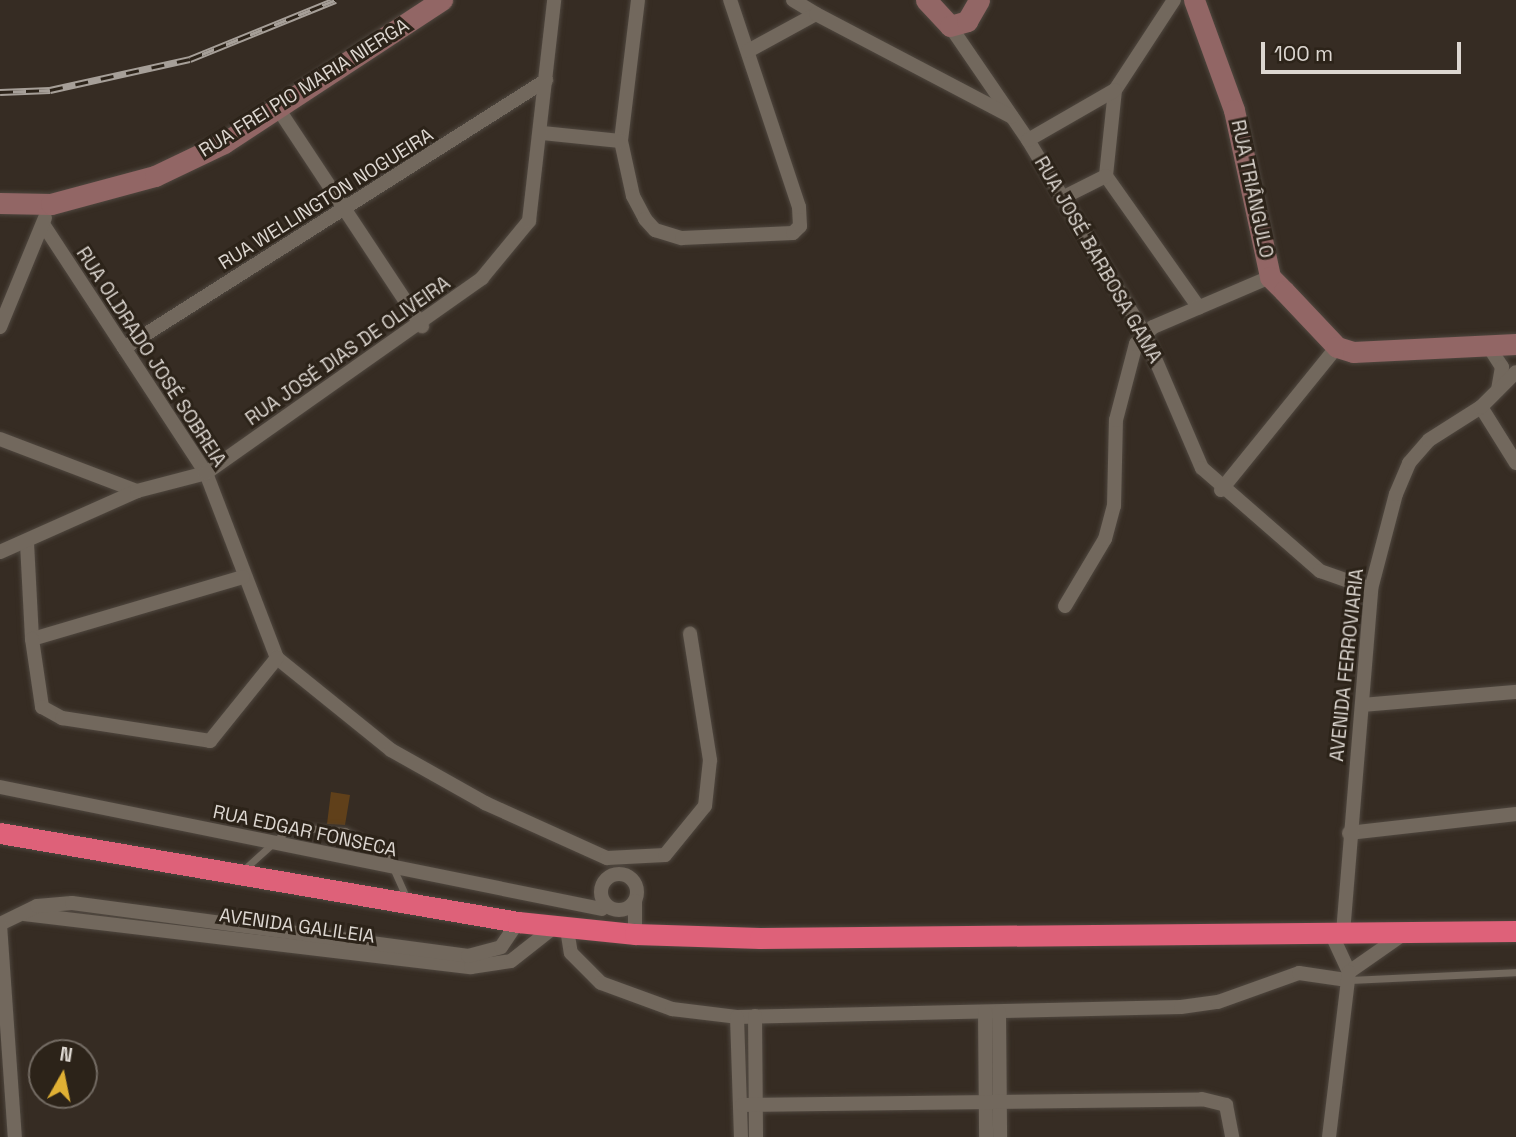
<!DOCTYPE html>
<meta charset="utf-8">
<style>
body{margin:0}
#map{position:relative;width:1516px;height:1137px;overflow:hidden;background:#362c23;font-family:"Space Grotesk",sans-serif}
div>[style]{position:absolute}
.building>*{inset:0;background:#60401a}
.roads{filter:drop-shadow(0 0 2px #4f473f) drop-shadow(0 0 2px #4f473f)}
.lane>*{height:7px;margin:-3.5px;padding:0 3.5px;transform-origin:3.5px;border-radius:3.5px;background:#72685d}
.street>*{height:14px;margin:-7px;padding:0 7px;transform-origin:7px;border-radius:7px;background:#72685d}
.street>.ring{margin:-7px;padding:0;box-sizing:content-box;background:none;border:14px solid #72685d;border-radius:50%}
.secondary>*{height:21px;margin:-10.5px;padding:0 10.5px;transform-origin:10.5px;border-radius:10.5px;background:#926665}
.highway>*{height:21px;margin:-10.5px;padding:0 10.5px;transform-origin:10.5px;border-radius:10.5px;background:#de6179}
.rail>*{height:7px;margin-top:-3.5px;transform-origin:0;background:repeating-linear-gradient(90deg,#2c2319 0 13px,#a69f98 0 26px);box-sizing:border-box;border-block:2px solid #a69f98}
span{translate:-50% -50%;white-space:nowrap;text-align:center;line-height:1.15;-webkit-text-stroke:6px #2c2319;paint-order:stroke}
.street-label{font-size:19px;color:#ddd7d1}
.north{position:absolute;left:28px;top:1039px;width:70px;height:70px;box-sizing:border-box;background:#2c2319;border:2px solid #736b63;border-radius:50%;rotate:9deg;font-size:19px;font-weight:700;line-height:28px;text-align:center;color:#ddd7d1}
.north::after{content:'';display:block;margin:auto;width:24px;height:32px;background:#e0b034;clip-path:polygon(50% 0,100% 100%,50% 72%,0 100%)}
.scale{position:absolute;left:1261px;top:42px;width:200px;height:32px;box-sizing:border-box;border:4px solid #ddd7d1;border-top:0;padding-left:9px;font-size:21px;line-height:24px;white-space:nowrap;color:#ddd7d1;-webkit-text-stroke:5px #2c2319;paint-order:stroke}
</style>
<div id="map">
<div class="building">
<i style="clip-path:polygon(331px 792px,350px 795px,345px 825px,327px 824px)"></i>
</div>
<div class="roads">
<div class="lane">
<i style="left:241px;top:872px;width:67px;rotate:-42deg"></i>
<i style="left:291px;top:827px;width:54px;rotate:4.2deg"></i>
<i style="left:345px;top:831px;width:46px;rotate:27.1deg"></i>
<i style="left:386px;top:852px;width:51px;rotate:65.9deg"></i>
<i style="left:1348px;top:980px;width:168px;rotate:-2.7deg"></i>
</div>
<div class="street">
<i style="left:638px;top:0;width:142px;rotate:96.9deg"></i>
<i style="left:621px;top:141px;width:56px;rotate:77.7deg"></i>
<i style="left:633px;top:196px;width:26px;rotate:62deg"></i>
<i style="left:645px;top:219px;width:15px;rotate:48deg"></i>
<i style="left:655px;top:230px;width:28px;rotate:17deg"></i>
<i style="left:682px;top:238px;width:111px;rotate:-2.6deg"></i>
<i style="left:793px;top:233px;width:10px;rotate:-45deg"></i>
<i style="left:800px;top:226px;width:19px;rotate:-93deg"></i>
<i style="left:799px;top:207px;width:218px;rotate:-108.4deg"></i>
<i style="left:793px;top:0;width:27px;rotate:31deg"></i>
<i style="left:1174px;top:0;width:108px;rotate:123.2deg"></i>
<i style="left:1115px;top:90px;width:86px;rotate:96deg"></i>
<i style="left:1106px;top:176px;width:161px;rotate:54.8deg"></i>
<i style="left:950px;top:26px;width:138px;rotate:55.6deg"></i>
<i style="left:1028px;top:140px;width:225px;rotate:59deg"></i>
<i style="left:1144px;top:333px;width:147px;rotate:66.8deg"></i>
<i style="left:1202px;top:468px;width:157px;rotate:41.1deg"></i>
<i style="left:1320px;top:571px;width:54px;rotate:19.4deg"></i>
<i style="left:748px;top:51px;width:77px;rotate:-28.6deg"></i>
<i style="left:816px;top:14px;width:221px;rotate:27.7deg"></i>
<i style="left:277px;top:107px;width:263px;rotate:56.5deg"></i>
<i style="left:542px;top:133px;width:79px;rotate:5.8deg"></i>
<i style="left:1028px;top:140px;width:100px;rotate:-29.9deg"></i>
<i style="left:1062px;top:198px;width:49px;rotate:-26.6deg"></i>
<i style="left:43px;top:224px;width:298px;rotate:56.8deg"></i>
<i style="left:206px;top:473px;width:198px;rotate:69deg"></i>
<i style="left:277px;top:658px;width:146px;rotate:38.9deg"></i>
<i style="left:391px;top:750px;width:108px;rotate:29.4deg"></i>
<i style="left:485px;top:803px;width:134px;rotate:24.3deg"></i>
<i style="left:607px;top:858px;width:58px;rotate:-3deg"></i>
<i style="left:665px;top:855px;width:63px;rotate:-50.8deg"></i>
<i style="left:705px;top:806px;width:46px;rotate:-83.8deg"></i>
<i style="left:710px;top:760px;width:128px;rotate:-99deg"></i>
<i style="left:0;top:327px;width:118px;rotate:-67.6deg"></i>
<i style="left:1489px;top:347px;width:24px;rotate:57deg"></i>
<i style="left:1502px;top:367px;width:23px;rotate:100deg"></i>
<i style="left:124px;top:348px;width:500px;rotate:-32.4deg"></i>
<i style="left:1481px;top:407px;width:66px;rotate:58deg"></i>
<i style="left:0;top:439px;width:147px;rotate:20.8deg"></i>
<i style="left:1221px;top:490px;width:184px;rotate:-51deg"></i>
<i style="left:27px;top:543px;width:96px;rotate:87deg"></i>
<i style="left:0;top:552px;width:150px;rotate:-24deg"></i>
<i style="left:137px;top:491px;width:71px;rotate:-14.6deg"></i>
<i style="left:206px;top:473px;width:338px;rotate:-35.2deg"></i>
<i style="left:482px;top:278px;width:74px;rotate:-50.5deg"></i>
<i style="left:529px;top:221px;width:222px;rotate:-83.5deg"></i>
<i style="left:243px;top:577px;width:220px;rotate:163.6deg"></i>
<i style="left:32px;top:639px;width:69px;rotate:81.6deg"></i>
<i style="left:42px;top:707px;width:23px;rotate:29deg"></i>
<i style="left:62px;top:718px;width:150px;rotate:8.8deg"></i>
<i style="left:210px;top:741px;width:107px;rotate:-51.1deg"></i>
<i style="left:1065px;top:606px;width:78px;rotate:-59.2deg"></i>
<i style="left:1105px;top:539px;width:34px;rotate:-75deg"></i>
<i style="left:1114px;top:506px;width:86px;rotate:-88.7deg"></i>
<i style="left:1116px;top:420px;width:79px;rotate:-75.3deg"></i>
<i style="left:1136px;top:344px;width:24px;rotate:-45deg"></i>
<i style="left:1153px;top:327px;width:127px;rotate:-23.1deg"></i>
<i style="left:1363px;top:705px;width:154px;rotate:-4.9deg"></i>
<i style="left:0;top:787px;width:614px;rotate:11.46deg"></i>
<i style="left:1349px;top:833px;width:168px;rotate:-6.5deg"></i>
<i class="ring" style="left:601px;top:874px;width:22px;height:22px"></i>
<i style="left:24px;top:914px;width:450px;rotate:6.8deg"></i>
<i style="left:471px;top:967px;width:40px;rotate:-8.5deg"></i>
<i style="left:511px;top:961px;width:55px;rotate:-38.3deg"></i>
<i style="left:0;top:924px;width:41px;rotate:-25.9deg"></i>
<i style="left:37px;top:906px;width:35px;rotate:-5deg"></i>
<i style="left:72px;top:903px;width:400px;rotate:7.6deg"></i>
<i style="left:468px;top:956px;width:34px;rotate:-15deg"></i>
<i style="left:501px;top:947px;width:30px;rotate:-56deg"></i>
<i style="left:0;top:925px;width:213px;rotate:86deg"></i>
<i style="left:567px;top:929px;width:24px;rotate:81deg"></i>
<i style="left:571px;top:953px;width:42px;rotate:45deg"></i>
<i style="left:601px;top:983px;width:76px;rotate:20.1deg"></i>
<i style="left:672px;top:1009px;width:65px;rotate:7deg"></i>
<i style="left:737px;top:1017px;width:444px;rotate:-1.3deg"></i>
<i style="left:1181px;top:1007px;width:37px;rotate:-8deg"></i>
<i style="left:1218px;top:1002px;width:86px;rotate:-19.7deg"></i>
<i style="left:1299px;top:973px;width:49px;rotate:8.3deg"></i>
<i style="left:1331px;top:933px;width:43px;rotate:65.2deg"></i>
<i style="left:1343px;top:933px;width:345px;rotate:-85.3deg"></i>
<i style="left:1371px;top:589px;width:98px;rotate:-75.3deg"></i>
<i style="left:1396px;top:494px;width:34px;rotate:-67deg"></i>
<i style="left:1409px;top:463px;width:30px;rotate:-49deg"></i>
<i style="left:1429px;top:440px;width:62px;rotate:-32.4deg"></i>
<i style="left:1481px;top:407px;width:49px;rotate:-45deg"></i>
<i style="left:635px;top:934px;width:33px;rotate:-90deg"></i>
<i style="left:1349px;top:972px;width:68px;rotate:-34.9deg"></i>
<i style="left:985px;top:1012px;width:125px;rotate:89.5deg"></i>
<i style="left:999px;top:1012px;width:125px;rotate:89.5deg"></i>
<i style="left:755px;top:1016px;width:121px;rotate:89.5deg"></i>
<i style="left:737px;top:1017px;width:120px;rotate:88.1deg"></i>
<i style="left:742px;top:1105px;width:460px;rotate:-0.7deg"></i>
<i style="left:1202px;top:1099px;width:25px;rotate:14deg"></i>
<i style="left:1226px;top:1105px;width:33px;rotate:79deg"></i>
<i style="left:1329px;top:1137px;width:166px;rotate:-83.1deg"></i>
</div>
<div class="secondary">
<i style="left:926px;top:0;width:35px;rotate:47deg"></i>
<i style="left:950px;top:26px;width:18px;rotate:-16deg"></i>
<i style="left:967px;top:21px;width:24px;rotate:-60deg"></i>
<i style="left:1194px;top:0;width:117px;rotate:70deg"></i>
<i style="left:1234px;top:110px;width:171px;rotate:77.8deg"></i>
<i style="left:1270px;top:277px;width:20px;rotate:45deg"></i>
<i style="left:1284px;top:291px;width:77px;rotate:46.6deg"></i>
<i style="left:1337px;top:347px;width:17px;rotate:17deg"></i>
<i style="left:1353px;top:352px;width:163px;rotate:-2.8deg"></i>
<i style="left:0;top:203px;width:51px;rotate:1.1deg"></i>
<i style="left:51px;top:204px;width:108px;rotate:-15.1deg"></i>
<i style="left:155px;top:176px;width:76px;rotate:-25.6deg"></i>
<i style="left:224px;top:143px;width:261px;rotate:-33.3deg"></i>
</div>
<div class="highway">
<i style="left:0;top:833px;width:526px;rotate:9.75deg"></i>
<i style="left:518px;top:922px;width:118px;rotate:5.9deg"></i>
<i style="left:635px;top:934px;width:125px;rotate:1.8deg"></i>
<i style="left:760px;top:938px;width:756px;rotate:-0.53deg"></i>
</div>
</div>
<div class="rail">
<i style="left:0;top:92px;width:50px;rotate:-2.3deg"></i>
<i style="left:50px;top:90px;width:143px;rotate:-12.5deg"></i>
<i style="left:190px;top:59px;width:157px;rotate:-22.1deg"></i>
</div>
<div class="street-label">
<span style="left:304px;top:88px;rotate:-32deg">RUA FREI PIO MARIA NIERGA</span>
<span style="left:1252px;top:189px;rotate:78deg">RUA TRIÂNGULO</span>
<span style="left:326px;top:199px;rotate:-32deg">RUA WELLINGTON NOGUEIRA</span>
<span style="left:1098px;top:260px;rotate:60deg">RUA JOSÉ BARBOSA GAMA</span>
<span style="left:348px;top:351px;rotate:-35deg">RUA JOSÉ DIAS DE OLIVEIRA</span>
<span style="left:151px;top:357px;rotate:57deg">RUA OLDRADO JOSÉ SOBREIA</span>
<span style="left:1347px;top:665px;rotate:-84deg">AVENIDA FERROVIARIA</span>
<span style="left:305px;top:831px;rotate:12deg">RUA EDGAR FONSECA</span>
<span style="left:297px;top:926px;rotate:8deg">AVENIDA GALILEIA</span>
</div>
<div class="north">N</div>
<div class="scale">100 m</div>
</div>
